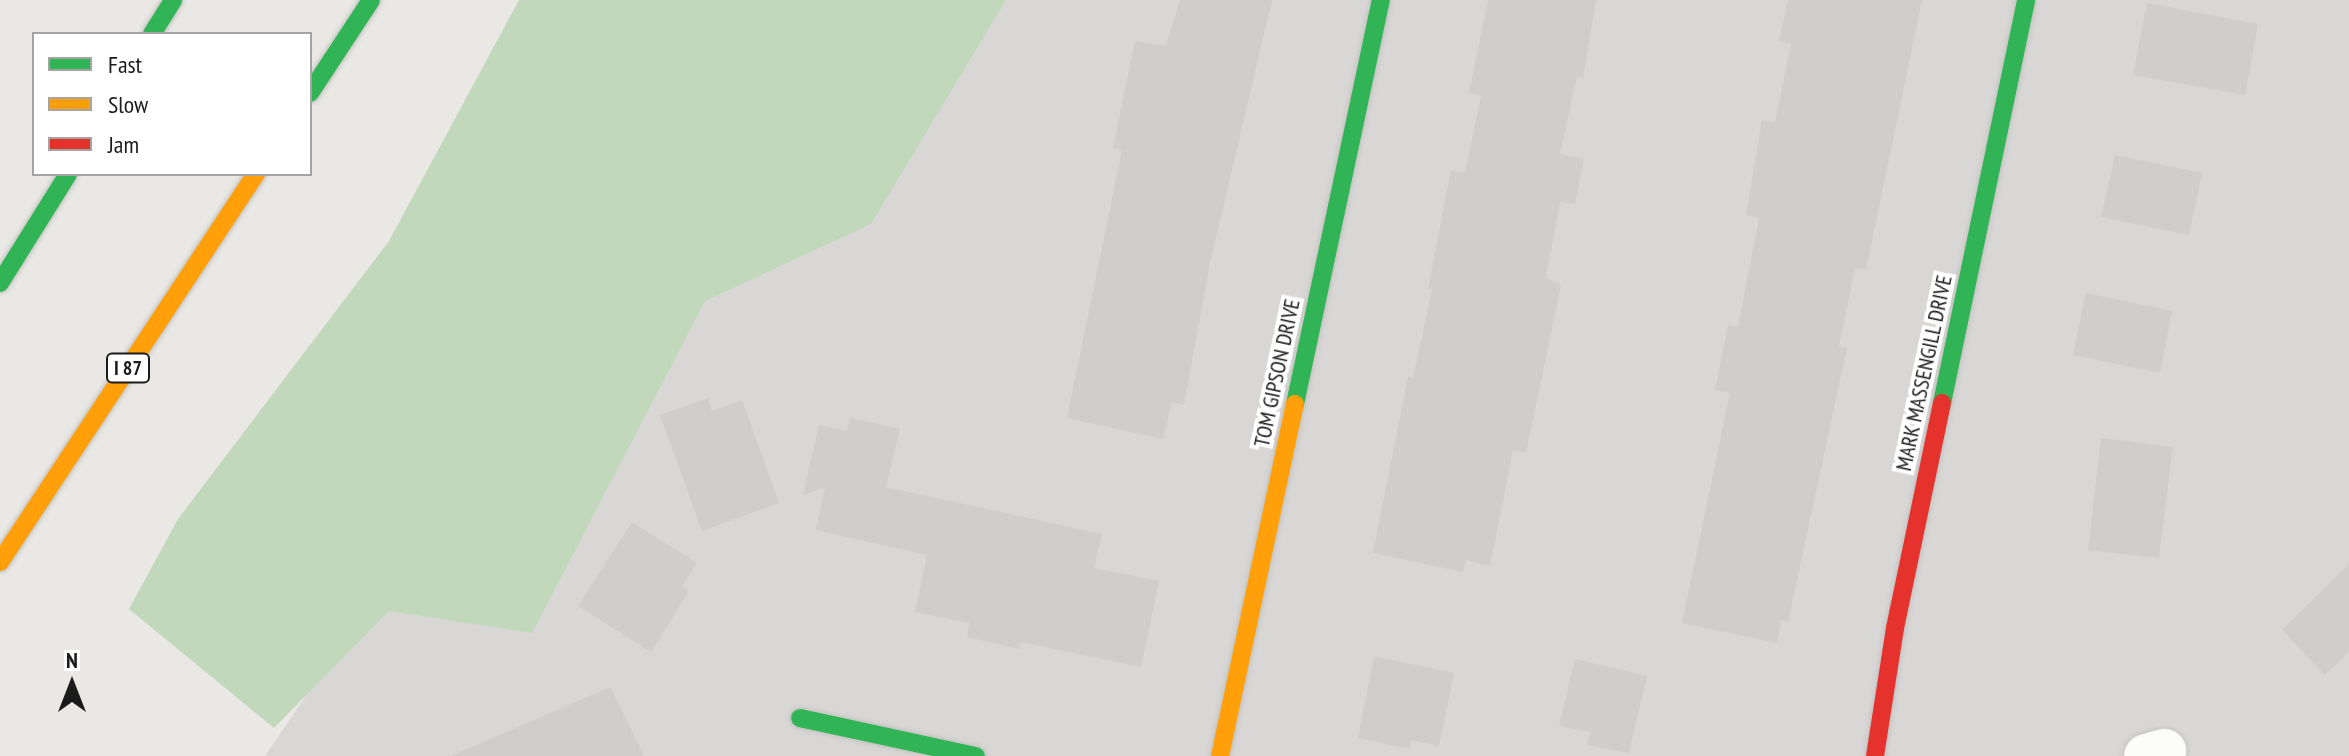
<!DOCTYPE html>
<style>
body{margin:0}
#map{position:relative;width:2349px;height:756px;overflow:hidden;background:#e9e8e4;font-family:"PT Sans Narrow",sans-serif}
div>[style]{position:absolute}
.residential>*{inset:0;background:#d8d7d5}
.forest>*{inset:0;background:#c2d8ba}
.building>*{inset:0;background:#d0cecb}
.roads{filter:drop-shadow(0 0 2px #c2c2c0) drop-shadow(0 0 2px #c2c2c0)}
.street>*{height:44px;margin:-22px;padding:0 22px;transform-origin:22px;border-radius:22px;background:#fcfcfb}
.fast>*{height:18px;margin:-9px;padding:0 9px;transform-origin:9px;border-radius:9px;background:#30b455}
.slow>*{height:18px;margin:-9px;padding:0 9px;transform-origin:9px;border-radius:9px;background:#ff9f0a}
.jam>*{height:18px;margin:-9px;padding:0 9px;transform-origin:9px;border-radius:9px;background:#e5322d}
span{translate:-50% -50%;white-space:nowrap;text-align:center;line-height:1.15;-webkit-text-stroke:8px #fff;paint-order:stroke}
.shield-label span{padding:2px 6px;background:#fff;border:2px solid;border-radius:6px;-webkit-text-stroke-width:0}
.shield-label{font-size:20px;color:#1b1b1b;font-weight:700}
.street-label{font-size:22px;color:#1b1b1b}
.legend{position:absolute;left:32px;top:32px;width:280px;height:144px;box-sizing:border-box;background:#fff;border:2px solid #a4a4a4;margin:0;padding:10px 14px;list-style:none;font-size:24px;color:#1b1b1b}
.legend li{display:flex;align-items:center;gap:16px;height:40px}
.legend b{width:40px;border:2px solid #a4a4a4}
.north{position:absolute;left:32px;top:644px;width:80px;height:80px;-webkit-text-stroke:6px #fff;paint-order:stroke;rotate:0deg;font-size:22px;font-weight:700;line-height:32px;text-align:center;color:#1b1b1b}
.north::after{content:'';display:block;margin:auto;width:28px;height:36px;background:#1b1b1b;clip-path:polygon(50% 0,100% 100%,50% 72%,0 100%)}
</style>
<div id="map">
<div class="residential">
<i style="clip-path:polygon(741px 0,2349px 0,2349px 756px,265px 756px,414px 537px)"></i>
</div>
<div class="forest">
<i style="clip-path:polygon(519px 0,1006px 0,871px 224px,705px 301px,532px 633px,389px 611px,274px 728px,129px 609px,178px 519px,389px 241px)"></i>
</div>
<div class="building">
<i style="clip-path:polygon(1180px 0,1272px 0,1210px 263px,1184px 405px,1172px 402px,1163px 439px,1067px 418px,1122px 150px,1113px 148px,1135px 41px,1166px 46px)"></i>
<i style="clip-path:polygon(1488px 0,1596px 0,1583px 78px,1577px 76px,1560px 154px,1584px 159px,1575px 204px,1560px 202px,1546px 278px,1561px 285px,1526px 453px,1513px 450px,1490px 566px,1466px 560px,1463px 572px,1373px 553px,1408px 377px,1413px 378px,1432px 290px,1428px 289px,1451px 170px,1465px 173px,1481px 96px,1469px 93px)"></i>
<i style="clip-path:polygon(1788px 0,1922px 0,1866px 270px,1855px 268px,1839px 346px,1847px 348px,1788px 622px,1781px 620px,1777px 643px,1682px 623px,1730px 393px,1715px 390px,1728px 325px,1738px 327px,1759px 218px,1746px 215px,1762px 120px,1775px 122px,1791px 44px,1779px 41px)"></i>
<i style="clip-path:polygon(2147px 3px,2258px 24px,2245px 95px,2133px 75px)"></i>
<i style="clip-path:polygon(2115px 155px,2202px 173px,2189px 235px,2101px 217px)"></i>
<i style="clip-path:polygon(2086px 293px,2172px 311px,2160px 373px,2073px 355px)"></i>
<i style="clip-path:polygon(708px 398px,712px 411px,742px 400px,779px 503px,702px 531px,660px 415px)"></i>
<i style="clip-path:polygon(850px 418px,900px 429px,886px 487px,1102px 534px,1094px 568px,1159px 581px,1141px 667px,1020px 642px,1019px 649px,967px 637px,970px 623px,915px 612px,927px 555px,816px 530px,825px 487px,803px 495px,819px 425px,847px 431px)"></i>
<i style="clip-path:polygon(2101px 438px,2173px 447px,2159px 558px,2088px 550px)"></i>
<i style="clip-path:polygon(632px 522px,697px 563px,682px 586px,689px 591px,651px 652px,578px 606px)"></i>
<i style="clip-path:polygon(2349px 564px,2349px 652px,2325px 675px,2282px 630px)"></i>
<i style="clip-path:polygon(1374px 656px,1454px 673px,1439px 746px,1411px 740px,1410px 749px,1358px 738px)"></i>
<i style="clip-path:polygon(1575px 659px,1647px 676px,1629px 753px,1587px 745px,1591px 732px,1559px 726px)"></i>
<i style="clip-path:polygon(610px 687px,644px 756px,451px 756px)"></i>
</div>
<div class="roads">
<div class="street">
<i style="left:2146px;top:756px;width:19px;rotate:-16deg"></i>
</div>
<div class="fast">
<i style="left:152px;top:34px;width:40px;rotate:-58deg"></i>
<i style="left:310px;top:93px;width:111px;rotate:-56.7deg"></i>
<i style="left:0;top:283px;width:128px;rotate:-58deg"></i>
<i style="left:1942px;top:403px;width:412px;rotate:-78.2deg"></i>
<i style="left:1295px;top:404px;width:413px;rotate:-78deg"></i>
<i style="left:800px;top:718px;width:180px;rotate:12.2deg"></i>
</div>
<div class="slow">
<i style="left:0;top:562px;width:465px;rotate:-56.6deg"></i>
<i style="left:1220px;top:756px;width:360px;rotate:-78deg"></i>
</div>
<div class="jam">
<i style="left:1875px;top:756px;width:130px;rotate:-81.1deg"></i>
<i style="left:1895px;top:628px;width:230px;rotate:-78.2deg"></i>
</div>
</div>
<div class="shield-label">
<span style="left:128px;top:368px">I 87</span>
</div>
<div class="street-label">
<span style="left:1277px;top:373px;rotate:-78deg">TOM GIPSON DRIVE</span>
<span style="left:1924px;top:373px;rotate:-78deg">MARK MASSENGILL DRIVE</span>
</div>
<ul class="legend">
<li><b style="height:10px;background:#30b455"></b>Fast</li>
<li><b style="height:10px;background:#ff9f0a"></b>Slow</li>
<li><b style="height:10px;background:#e5322d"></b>Jam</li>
</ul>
<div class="north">N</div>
</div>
